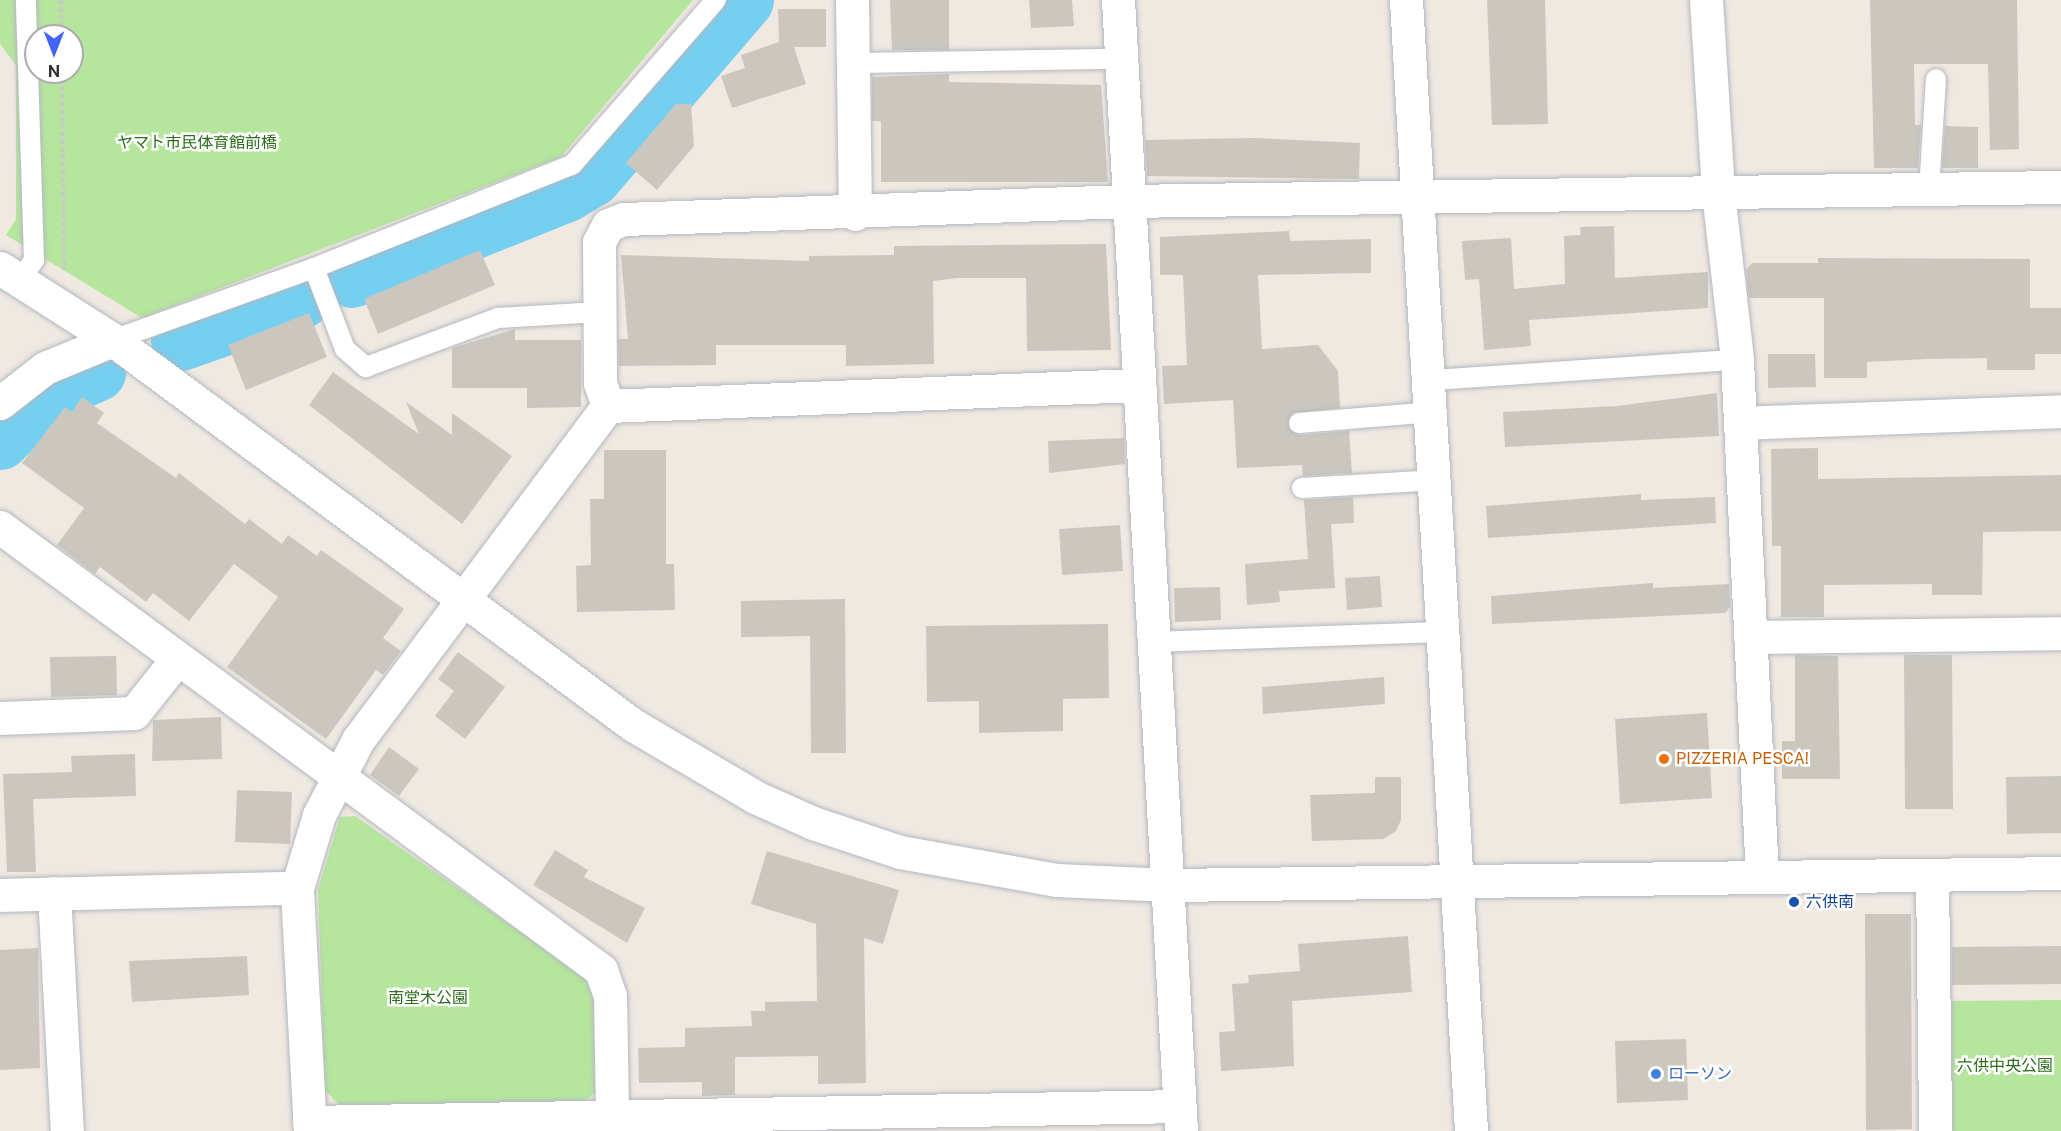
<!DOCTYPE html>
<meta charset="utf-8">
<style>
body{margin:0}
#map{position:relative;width:2061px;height:1131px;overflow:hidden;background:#efe9e1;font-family:"Public Sans","Noto Sans JP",sans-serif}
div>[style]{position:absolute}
.green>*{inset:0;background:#b6e59e}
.river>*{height:60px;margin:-30px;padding:0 30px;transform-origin:30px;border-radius:30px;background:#75cff0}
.building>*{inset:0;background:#cbc7bf}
.path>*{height:4px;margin-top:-2px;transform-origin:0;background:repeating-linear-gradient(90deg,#c9c9c9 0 4.5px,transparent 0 7.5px)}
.roads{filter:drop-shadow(0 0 2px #b4b7c1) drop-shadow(0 0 2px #b4b7c1)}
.service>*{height:20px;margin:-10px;padding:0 10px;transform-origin:10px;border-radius:10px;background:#fff}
.minor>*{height:33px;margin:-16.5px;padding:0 16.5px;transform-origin:16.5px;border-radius:16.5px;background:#fff}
.tertiary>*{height:33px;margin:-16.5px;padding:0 16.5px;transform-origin:16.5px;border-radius:16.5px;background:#fff}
.dots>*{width:16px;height:16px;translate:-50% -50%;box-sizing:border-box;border:3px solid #fff;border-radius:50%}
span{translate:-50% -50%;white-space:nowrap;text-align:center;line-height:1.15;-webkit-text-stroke:5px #fff;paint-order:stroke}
.park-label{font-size:16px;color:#2c6e1b}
.food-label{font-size:16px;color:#c56008}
.left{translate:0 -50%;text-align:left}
.transit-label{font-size:16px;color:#164399}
.shop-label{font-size:16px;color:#366cbe}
.north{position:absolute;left:24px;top:24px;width:60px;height:60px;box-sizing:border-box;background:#fff;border:2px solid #ababab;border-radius:50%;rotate:180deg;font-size:16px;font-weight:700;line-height:24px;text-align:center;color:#2e2e2e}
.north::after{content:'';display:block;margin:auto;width:21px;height:27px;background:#4264fb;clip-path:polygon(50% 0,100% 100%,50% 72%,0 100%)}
</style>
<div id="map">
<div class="green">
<i style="clip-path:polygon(evenodd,0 0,693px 0,561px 157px,142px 318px,6px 235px,16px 219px,16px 65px,0 44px,0 0,36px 36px,72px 36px,72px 72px,36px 72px,36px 36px)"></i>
<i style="clip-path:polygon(355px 816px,583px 976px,594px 996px,595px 1093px,582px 1103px,339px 1105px,325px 1090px,318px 890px,340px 817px)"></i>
<i style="clip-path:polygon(2061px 1000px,2061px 1131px,1951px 1131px,1947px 1001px)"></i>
</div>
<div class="river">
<i style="left:352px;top:278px;width:229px;rotate:-21.8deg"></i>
<i style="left:565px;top:193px;width:31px;rotate:-31deg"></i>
<i style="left:592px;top:177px;width:233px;rotate:-49.3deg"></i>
<i style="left:181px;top:341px;width:127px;rotate:-19.3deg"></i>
<i style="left:0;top:440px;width:65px;rotate:-45deg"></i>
<i style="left:46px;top:394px;width:55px;rotate:-23.7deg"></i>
</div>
<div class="building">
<i style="clip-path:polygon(890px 0,949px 0,949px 50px,892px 50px)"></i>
<i style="clip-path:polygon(1029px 0,1072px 0,1074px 26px,1031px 28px)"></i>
<i style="clip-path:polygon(1487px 0,1545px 0,1548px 124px,1492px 125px)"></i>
<i style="clip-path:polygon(1870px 0,2017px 0,2019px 149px,1990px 150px,1988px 64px,1914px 64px,1915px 125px,1921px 125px,1918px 168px,1874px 168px)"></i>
<i style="clip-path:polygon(778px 9px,826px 9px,826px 47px,794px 47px,806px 84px,732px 108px,721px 76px,745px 68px,741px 55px,779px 42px)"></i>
<i style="clip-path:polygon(949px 74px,949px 82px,1101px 85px,1108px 182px,881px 182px,881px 121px,872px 121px,872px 77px)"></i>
<i style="clip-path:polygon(676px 104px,691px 104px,694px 146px,657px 190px,626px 163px)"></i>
<i style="clip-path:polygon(1945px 126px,1978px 127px,1978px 168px,1942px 168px)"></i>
<i style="clip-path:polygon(1255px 138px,1360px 143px,1359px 179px,1147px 176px,1145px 140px)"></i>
<i style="clip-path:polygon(1614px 226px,1615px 278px,1708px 272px,1708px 308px,1529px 320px,1531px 346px,1484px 350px,1479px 279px,1465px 280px,1462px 241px,1511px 238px,1514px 289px,1565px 284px,1564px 236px,1581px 235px,1580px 227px)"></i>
<i style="clip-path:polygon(1289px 231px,1290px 241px,1371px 239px,1371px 273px,1258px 275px,1262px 349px,1318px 345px,1338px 371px,1340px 408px,1293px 413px,1289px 429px,1300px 435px,1349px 431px,1352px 473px,1303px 476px,1302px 465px,1237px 468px,1233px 400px,1164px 404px,1162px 366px,1187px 365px,1183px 275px,1160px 275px,1160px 237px)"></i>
<i style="clip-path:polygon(1106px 244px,1111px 350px,1027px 351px,1026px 278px,957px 278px,933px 281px,934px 364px,846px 366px,846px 345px,716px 345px,716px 365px,619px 366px,618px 339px,628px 339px,621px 255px,809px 261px,809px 256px,894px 255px,894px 246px)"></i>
<i style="clip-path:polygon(480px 250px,495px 285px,378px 334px,364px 299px)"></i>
<i style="clip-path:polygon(1818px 258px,2030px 259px,2030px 308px,2061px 308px,2061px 354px,2035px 354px,2035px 370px,1987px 370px,1987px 358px,1927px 359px,1867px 362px,1867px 378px,1824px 378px,1824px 298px,1749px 298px,1746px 270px,1752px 263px,1818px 263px)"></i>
<i style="clip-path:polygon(309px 313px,327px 357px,246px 390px,228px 345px)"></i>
<i style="clip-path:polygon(515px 329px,515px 340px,581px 340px,581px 407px,527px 408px,527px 388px,452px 388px,452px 348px)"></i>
<i style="clip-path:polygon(1768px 354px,1815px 354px,1816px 387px,1768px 388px)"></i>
<i style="clip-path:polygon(333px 372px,419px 434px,406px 402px,452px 435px,452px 413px,512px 456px,462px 524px,309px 405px)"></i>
<i style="clip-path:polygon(1717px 393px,1719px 436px,1505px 447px,1503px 412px,1617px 406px)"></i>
<i style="clip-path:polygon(82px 397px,104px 413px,97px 423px,176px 478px,179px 473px,245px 524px,249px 519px,282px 544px,288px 535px,317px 556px,321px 550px,404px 609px,383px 638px,401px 651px,383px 675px,376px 670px,326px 739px,227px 667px,278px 597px,234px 564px,189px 621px,153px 593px,146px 602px,100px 567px,95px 574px,57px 545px,84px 508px,22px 463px,65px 407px,72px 412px)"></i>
<i style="clip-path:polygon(1124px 438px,1125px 464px,1049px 473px,1048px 441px)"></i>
<i style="clip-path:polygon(1818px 448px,1818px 479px,2061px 475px,2061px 531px,1983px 532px,1982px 595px,1932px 595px,1932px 584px,1824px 585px,1824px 617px,1781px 617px,1781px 546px,1772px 546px,1771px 449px)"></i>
<i style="clip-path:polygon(604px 450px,666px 450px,666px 564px,674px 564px,675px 610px,577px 612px,576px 566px,591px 565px,590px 499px,604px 499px)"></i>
<i style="clip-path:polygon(1641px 494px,1641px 500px,1715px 497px,1716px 523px,1488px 538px,1486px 506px)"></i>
<i style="clip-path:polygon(1353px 497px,1354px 523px,1331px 524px,1335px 588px,1279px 591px,1280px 602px,1247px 605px,1245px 564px,1308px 559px,1304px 500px)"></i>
<i style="clip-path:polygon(1120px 525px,1123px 571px,1062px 575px,1059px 529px)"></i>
<i style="clip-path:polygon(1380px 576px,1382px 607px,1347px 610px,1345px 578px)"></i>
<i style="clip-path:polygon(1653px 583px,1653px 588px,1729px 584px,1730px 607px,1725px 613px,1492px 624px,1491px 596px)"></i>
<i style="clip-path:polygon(1220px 587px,1221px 620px,1175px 622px,1174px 588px)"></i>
<i style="clip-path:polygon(845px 599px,846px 753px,811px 753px,810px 636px,741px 637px,741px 601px)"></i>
<i style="clip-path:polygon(1108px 624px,1109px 698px,1063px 699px,1063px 731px,979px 733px,979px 701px,927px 702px,926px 626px)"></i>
<i style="clip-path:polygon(458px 652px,505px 687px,465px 739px,435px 716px,454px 691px,438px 679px)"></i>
<i style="clip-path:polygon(1795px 655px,1838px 656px,1840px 779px,1782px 779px,1782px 741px,1795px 741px)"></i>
<i style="clip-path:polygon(1904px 655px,1952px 655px,1953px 809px,1905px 809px)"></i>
<i style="clip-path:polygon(116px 656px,117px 695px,51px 697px,50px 657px)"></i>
<i style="clip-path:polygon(1384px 677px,1385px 704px,1263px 714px,1262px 687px)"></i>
<i style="clip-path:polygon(1707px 713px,1712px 798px,1620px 804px,1615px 719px)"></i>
<i style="clip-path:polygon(221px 717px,222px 759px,152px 761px,153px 720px)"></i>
<i style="clip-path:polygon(389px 747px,419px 769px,399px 796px,370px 775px)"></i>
<i style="clip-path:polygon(135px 754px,136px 796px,33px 799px,36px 872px,7px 872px,3px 774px,72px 772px,71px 756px)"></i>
<i style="clip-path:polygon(2061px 776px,2061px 833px,2007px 834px,2006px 777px)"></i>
<i style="clip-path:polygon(1375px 777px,1401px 777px,1401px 820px,1396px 831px,1383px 839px,1312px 841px,1310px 795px,1375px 793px)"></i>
<i style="clip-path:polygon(237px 790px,292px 792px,290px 844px,235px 842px)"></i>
<i style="clip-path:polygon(555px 850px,588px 870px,584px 877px,645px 908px,627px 943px,533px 885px)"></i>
<i style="clip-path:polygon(767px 851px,899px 890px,883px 944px,864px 938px,866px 1083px,818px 1084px,818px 1056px,735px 1057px,735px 1095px,702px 1096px,702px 1082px,639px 1083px,638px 1048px,685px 1047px,685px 1028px,752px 1026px,751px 1011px,765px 1011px,765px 1002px,817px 1001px,816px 924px,751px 904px)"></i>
<i style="clip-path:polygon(1865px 914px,1911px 914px,1912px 1129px,1866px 1130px)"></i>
<i style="clip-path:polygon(1408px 936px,1412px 992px,1292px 1001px,1294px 1066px,1221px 1071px,1219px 1032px,1235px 1031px,1232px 984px,1249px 983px,1248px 975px,1300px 971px,1298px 944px)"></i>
<i style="clip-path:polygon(2061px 946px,2061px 984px,1952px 985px,1952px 947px)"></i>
<i style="clip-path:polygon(38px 948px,40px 1068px,0 1070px,0 950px)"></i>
<i style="clip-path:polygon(247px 956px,249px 995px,132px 1002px,129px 961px)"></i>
<i style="clip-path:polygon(1686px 1039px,1688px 1100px,1617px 1103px,1615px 1041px)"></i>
</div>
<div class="path">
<i style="left:61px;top:0;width:36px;rotate:90deg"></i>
<i style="left:62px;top:72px;width:198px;rotate:89.4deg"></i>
</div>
<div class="roads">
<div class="service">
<i style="left:853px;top:63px;width:269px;rotate:-0.9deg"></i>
<i style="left:1929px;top:190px;width:111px;rotate:-86.4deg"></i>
<i style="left:314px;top:268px;width:87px;rotate:69.1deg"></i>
<i style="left:345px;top:349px;width:28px;rotate:41deg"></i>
<i style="left:366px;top:367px;width:141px;rotate:-20.4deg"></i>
<i style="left:498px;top:318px;width:101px;rotate:-3.4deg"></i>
<i style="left:19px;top:282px;width:27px;rotate:-56deg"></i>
<i style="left:34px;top:260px;width:260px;rotate:-91.8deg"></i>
<i style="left:113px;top:340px;width:214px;rotate:-19.7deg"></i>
<i style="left:314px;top:268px;width:278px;rotate:-21.8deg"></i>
<i style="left:572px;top:165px;width:219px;rotate:-48.9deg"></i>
<i style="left:1432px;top:380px;width:306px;rotate:-3.8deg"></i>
<i style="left:1299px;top:423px;width:135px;rotate:-4.7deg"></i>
<i style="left:1302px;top:488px;width:136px;rotate:-3.4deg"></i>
<i style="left:1154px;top:642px;width:292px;rotate:-2deg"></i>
</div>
<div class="minor">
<i style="left:852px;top:0;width:214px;rotate:89.2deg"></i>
<i style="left:1118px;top:0;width:1133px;rotate:86.81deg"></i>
<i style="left:1706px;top:0;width:192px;rotate:86.4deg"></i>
<i style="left:1718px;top:192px;width:169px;rotate:83.5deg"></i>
<i style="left:1737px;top:360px;width:517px;rotate:87.23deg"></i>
<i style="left:0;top:403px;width:57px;rotate:-37.9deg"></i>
<i style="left:45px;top:368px;width:74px;rotate:-22.4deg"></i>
<i style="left:608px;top:406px;width:24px;rotate:-109deg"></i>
<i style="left:600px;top:383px;width:141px;rotate:-90.4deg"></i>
<i style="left:599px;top:242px;width:19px;rotate:-62deg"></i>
<i style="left:608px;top:225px;width:17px;rotate:-21deg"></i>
<i style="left:624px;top:219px;width:502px;rotate:-2.05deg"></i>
<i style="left:1126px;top:201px;width:935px;rotate:-0.86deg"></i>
<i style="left:1740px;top:423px;width:321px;rotate:-2.1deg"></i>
<i style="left:0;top:527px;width:747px;rotate:36.39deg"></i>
<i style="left:601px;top:970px;width:28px;rotate:71deg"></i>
<i style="left:610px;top:996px;width:120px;rotate:89deg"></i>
<i style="left:1750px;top:637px;width:311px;rotate:-0.7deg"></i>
<i style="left:0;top:718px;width:134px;rotate:-2.1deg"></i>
<i style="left:134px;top:713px;width:69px;rotate:-51.5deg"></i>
<i style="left:1932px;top:875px;width:256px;rotate:89.3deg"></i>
<i style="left:54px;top:893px;width:238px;rotate:86.9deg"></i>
<i style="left:0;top:895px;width:297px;rotate:-1.4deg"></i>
<i style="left:309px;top:1122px;width:870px;rotate:-1.05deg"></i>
<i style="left:310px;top:1131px;width:243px;rotate:-93.1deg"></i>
<i style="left:297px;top:888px;width:76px;rotate:-73.2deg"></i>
<i style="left:319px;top:815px;width:85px;rotate:-62.5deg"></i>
<i style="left:358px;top:740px;width:417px;rotate:-53.2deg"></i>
<i style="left:608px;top:406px;width:528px;rotate:-2.28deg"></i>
</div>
<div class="tertiary">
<i style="left:1406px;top:0;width:1133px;rotate:86.71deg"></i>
<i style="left:0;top:268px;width:134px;rotate:32.5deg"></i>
<i style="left:113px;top:340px;width:647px;rotate:36.52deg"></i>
<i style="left:633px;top:725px;width:142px;rotate:30.5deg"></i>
<i style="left:755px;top:797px;width:64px;rotate:24.1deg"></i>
<i style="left:813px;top:823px;width:92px;rotate:18.4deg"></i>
<i style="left:900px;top:852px;width:159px;rotate:10.1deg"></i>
<i style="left:1057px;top:880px;width:113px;rotate:2.5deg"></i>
<i style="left:1170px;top:885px;width:891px;rotate:-0.77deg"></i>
</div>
</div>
<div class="dots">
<i style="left:1664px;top:759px;background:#e8710a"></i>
<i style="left:1794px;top:902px;background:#1a4fb4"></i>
<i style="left:1656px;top:1074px;background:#3f7fe0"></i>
</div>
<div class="park-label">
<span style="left:197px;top:143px">ヤマト市民体育館前橋</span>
<span style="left:428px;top:998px">南堂木公園</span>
<span style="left:2005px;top:1066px">六供中央公園</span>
</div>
<div class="food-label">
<span class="left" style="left:1676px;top:759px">PIZZERIA PESCA!</span>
</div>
<div class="transit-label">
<span class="left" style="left:1806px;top:902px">六供南</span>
</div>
<div class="shop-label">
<span class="left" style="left:1668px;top:1074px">ローソン</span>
</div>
<div class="north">N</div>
</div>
